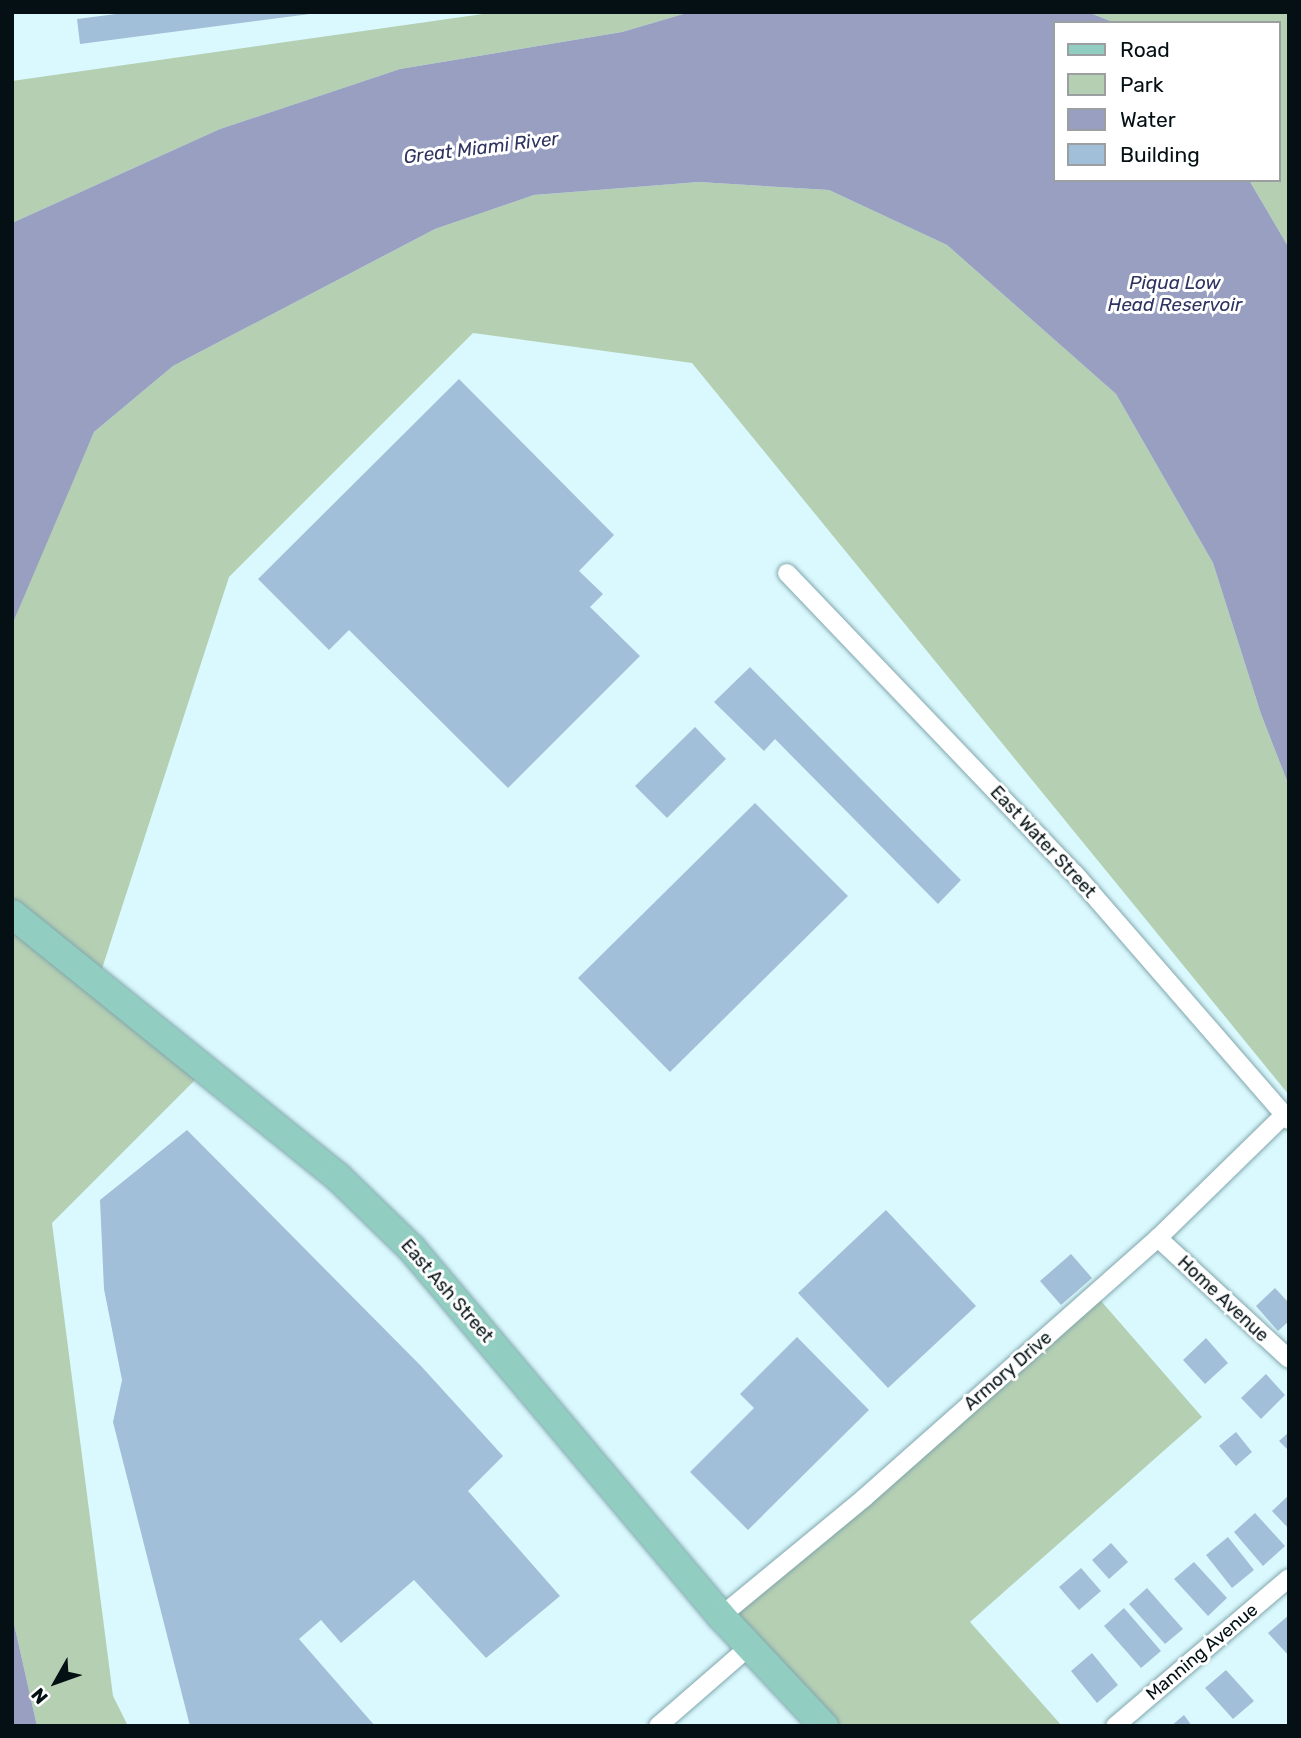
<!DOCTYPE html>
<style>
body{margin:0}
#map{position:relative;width:1301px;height:1738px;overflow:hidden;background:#daf9fe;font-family:Rubik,sans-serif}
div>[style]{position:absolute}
.green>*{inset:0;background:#b5cfb3}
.water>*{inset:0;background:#999fc0}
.building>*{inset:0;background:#a1bfd8}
.roads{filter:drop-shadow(0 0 2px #81a6ac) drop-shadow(0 0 2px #81a6ac)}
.street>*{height:18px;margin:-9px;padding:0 9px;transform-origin:9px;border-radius:9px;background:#fff}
.primary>*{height:28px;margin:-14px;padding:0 14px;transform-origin:14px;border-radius:14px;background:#91cec1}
span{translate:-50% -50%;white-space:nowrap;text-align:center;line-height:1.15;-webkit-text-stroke:6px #fff;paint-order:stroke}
.street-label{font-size:18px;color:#041013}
.water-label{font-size:19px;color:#2e3360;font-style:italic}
.frame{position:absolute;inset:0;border:14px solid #041013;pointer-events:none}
.legend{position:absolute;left:1053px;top:21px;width:228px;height:161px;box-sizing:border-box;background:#fff;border:2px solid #9b9fa1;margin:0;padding:9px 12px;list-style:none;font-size:21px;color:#041013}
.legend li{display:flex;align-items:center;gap:14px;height:35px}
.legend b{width:35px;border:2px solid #9b9fa1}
.north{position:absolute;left:21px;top:1647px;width:70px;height:70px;-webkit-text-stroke:5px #fff;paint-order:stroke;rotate:230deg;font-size:19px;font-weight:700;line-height:28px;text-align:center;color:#041013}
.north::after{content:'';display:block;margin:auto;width:24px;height:32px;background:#041013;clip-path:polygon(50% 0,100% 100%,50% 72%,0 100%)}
</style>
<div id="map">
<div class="green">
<i style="clip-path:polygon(497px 12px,690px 12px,622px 32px,400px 69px,220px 129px,12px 223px,12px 81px)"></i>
<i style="clip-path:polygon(1088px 12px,1289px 12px,1289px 248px,1249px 180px,1278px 180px,1278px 23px,1115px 23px)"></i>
<i style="clip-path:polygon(699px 182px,829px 190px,947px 245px,1116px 394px,1213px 563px,1261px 714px,1289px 786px,1289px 1095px,692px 363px,473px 333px,229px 577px,98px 981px,206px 1069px,52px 1223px,113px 1696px,128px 1726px,37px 1726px,12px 1615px,12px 625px,55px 520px,94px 432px,173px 366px,435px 229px,534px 195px)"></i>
<i style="clip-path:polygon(1095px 1294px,1202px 1417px,970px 1622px,1062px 1726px,824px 1726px,721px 1616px)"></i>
</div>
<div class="water">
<i style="clip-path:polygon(690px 12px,1088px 12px,1115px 23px,1054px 23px,1054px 180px,1249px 180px,1289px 248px,1289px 786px,1261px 714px,1213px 563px,1116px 394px,947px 245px,829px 190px,699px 182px,534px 195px,435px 229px,173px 366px,94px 432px,12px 625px,12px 223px,220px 129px,400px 69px,622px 32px)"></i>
<i style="clip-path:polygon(12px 1615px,37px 1726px,12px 1726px)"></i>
</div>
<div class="building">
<i style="clip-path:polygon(132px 12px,309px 12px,310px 14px,80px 44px,77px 19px)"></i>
<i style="clip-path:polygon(459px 379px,614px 535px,579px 571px,603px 594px,590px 607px,640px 656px,508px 788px,349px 630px,329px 650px,258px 579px)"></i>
<i style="clip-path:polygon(750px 667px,961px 880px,938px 904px,775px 739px,764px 751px,714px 702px)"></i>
<i style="clip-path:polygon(695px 727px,726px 759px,667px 818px,635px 786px)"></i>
<i style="clip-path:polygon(755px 803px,848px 896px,670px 1072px,578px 978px)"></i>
<i style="clip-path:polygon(187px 1130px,421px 1366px,503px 1456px,468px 1491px,560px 1596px,486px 1658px,414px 1580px,341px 1643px,321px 1620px,299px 1639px,375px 1726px,190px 1726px,113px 1422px,122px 1380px,104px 1289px,100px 1200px)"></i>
<i style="clip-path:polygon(886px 1210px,976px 1306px,888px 1388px,798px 1293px)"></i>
<i style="clip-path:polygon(1071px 1254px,1092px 1278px,1061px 1305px,1040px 1281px)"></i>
<i style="clip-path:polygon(1275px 1288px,1289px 1303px,1289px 1321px,1278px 1331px,1256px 1306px)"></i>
<i style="clip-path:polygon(797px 1337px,869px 1410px,748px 1530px,690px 1472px,754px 1408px,740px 1394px)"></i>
<i style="clip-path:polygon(1206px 1338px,1228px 1363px,1205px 1384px,1183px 1360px)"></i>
<i style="clip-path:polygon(1266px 1374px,1285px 1395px,1261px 1419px,1241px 1398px)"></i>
<i style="clip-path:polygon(1236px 1432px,1252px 1452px,1236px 1466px,1219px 1446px)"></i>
<i style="clip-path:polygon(1289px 1432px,1289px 1451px,1279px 1441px)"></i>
<i style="clip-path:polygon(1289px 1495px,1289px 1529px,1272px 1511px)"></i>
<i style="clip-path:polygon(1255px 1513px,1285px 1546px,1263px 1566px,1234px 1532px)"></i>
<i style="clip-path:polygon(1228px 1537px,1254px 1570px,1232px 1588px,1206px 1555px)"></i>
<i style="clip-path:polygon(1111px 1543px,1128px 1562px,1109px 1579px,1092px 1560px)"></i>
<i style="clip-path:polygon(1194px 1562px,1227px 1598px,1208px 1616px,1174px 1579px)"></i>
<i style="clip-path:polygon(1081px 1568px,1101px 1591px,1079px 1610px,1059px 1587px)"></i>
<i style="clip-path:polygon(1147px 1588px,1183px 1629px,1165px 1644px,1129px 1604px)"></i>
<i style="clip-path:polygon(1124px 1608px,1161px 1651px,1141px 1668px,1104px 1626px)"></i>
<i style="clip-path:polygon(1289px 1615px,1289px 1656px,1268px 1633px)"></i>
<i style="clip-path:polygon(1092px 1653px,1118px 1685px,1097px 1703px,1071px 1671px)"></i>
<i style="clip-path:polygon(1226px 1670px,1254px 1701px,1233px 1719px,1205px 1688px)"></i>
<i style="clip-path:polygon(1184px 1715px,1192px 1726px,1171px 1726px)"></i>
</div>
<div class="roads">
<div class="street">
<i style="left:787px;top:573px;width:417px;rotate:46.3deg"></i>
<i style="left:1075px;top:874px;width:326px;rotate:49deg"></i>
<i style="left:1158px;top:1238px;width:178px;rotate:42.7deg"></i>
<i style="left:721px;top:1616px;width:185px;rotate:-39.5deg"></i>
<i style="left:864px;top:1498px;width:392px;rotate:-41.5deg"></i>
<i style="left:1158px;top:1238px;width:176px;rotate:-44.3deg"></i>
<i style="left:658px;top:1726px;width:121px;rotate:-41deg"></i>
<i style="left:1115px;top:1726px;width:228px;rotate:-40.4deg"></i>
</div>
<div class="primary">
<i style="left:12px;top:914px;width:419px;rotate:38.9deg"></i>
<i style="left:338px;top:1177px;width:103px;rotate:44.2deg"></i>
<i style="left:412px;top:1249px;width:480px;rotate:49.9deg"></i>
<i style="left:721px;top:1616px;width:151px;rotate:46.9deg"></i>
</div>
</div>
<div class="street-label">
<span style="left:1043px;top:842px;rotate:47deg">East Water Street</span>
<span style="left:447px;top:1291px;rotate:49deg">East Ash Street</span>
<span style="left:1223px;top:1299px;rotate:43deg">Home Avenue</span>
<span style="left:1008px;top:1371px;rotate:-41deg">Armory Drive</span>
<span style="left:1202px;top:1652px;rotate:-40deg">Manning Avenue</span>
</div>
<div class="water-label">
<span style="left:481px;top:148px;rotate:-7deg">Great Miami River</span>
<span style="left:1175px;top:294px">Piqua Low<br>Head Reservoir</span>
</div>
<div class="frame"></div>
<ul class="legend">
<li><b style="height:9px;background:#91cec1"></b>Road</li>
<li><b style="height:19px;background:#b5cfb3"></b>Park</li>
<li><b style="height:19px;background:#999fc0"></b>Water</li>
<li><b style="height:19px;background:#a1bfd8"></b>Building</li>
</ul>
<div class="north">N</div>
</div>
